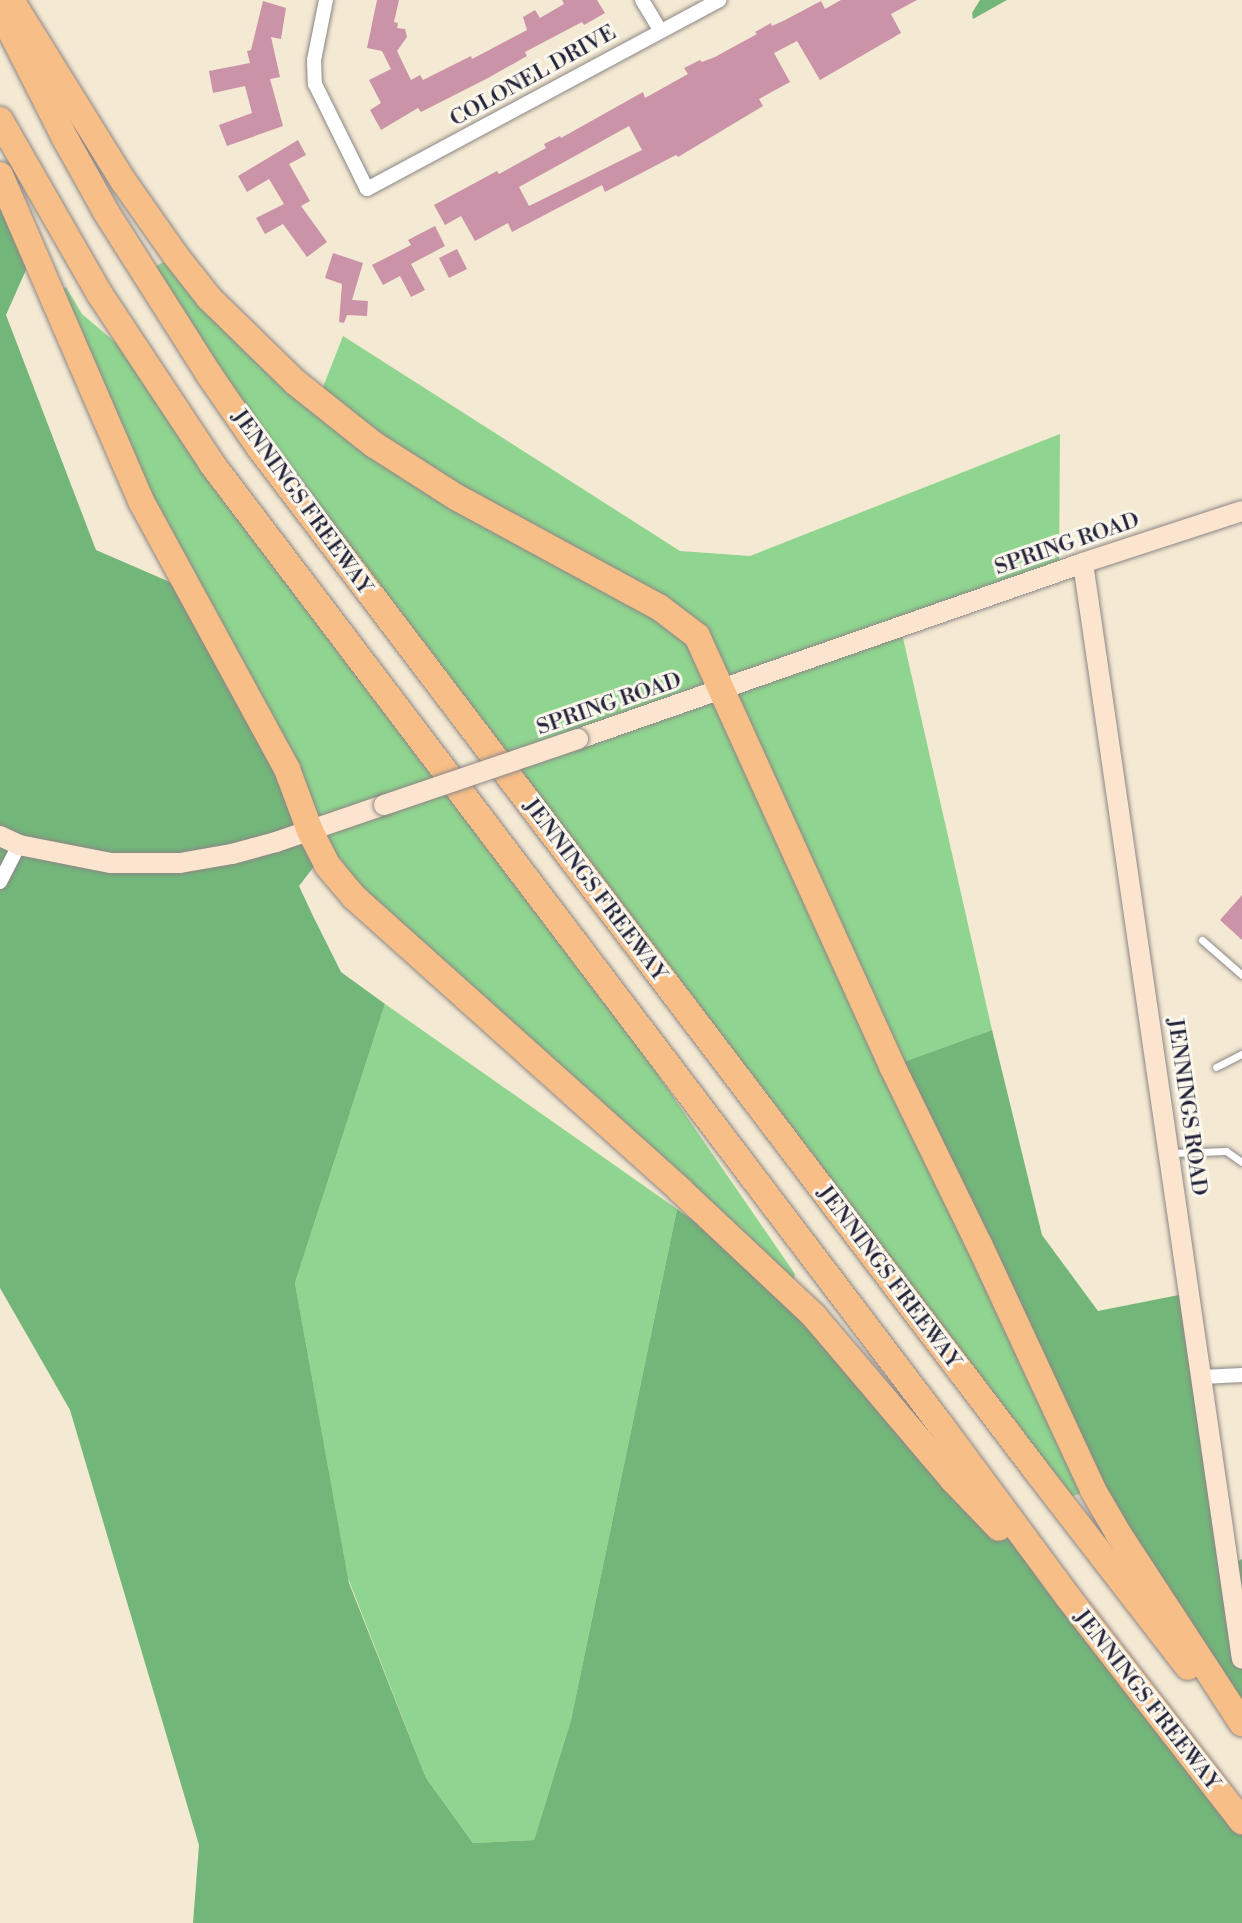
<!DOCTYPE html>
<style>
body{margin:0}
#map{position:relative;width:1242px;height:1923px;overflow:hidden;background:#f4e9d2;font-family:"Libre Bodoni",serif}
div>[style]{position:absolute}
.green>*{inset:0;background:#8fd58f}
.forest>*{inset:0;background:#73b67a}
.building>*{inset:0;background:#ca93a7}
.roads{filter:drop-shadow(0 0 2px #8b8686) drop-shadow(0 0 2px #8b8686)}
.lane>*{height:7px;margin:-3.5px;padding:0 3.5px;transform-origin:3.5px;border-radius:3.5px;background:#fff}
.street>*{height:14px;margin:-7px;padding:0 7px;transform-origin:7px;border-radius:7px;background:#fff}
.secondary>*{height:20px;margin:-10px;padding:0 10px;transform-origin:10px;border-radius:10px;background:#fce5cf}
.highway>*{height:26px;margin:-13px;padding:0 13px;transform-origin:13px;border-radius:13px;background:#f7be87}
.bridges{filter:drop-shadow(0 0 2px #8b8686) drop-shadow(0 0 2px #8b8686)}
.secondary-bridge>*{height:20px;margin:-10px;padding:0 10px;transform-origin:10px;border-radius:10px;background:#fce5cf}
span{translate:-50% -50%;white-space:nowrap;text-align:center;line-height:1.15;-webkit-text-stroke:6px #fbf7ec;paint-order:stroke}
.street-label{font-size:22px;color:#22223b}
</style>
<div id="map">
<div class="green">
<i style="clip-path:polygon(176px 256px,318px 400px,343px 336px,680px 551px,750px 556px,1060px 434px,1059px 572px,901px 629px,992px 1030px,892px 1066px,1093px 1490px,1059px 1500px,144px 272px)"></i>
<i style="clip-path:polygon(66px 287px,82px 314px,149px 371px,502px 848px,795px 1274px,793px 1282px,363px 892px,340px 858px,322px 856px,186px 589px,58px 292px)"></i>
<i style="clip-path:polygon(385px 1004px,677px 1209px,571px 1720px,534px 1840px,473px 1843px,426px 1778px,348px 1578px,295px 1283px)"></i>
</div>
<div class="forest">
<i style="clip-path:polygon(980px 0,1007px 0,973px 19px,972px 13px)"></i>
<i style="clip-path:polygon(0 175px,33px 254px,6px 315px,96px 550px,186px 589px,322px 856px,299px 886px,313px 916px,341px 972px,385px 1004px,295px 1283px,349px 1583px,426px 1778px,473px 1843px,534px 1840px,571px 1720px,677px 1209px,778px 1282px,1002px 1532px,1068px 1597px,1242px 1821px,1242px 1923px,193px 1923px,199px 1845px,70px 1410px,0 1288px)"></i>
<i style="clip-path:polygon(992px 1030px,1042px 1235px,1098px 1311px,1189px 1293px,1229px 1566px,1242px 1559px,1242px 1723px,1146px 1577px,892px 1066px)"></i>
</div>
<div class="building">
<i style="clip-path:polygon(377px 0,399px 0,394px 22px,398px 23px,397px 28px,405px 29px,407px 37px,397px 51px,411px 80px,420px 75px,423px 80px,471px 56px,472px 59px,527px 30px,523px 17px,535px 10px,540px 18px,564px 4px,562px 0,597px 0,605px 13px,584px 25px,582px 22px,525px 52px,527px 56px,488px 78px,421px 112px,418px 108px,381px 130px,370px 110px,381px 103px,369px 80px,391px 69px,382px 51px,367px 48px)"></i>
<i style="clip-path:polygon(evenodd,841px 0,917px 0,891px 14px,901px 33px,820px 80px,797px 41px,774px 53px,790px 82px,759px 99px,763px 106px,678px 157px,676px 155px,605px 192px,602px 185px,512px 232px,508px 223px,475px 241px,461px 216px,445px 225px,434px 205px,497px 171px,499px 174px,546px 148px,544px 144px,560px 136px,561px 138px,643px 92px,645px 98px,688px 74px,684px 68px,700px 60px,702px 62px,715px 57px,757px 34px,755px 32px,771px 23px,772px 26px,785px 20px,821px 1px,825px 9px,841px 0,629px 126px,642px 150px,529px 206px,519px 187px,629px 126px)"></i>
<i style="clip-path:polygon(263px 1px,286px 8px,281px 39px,271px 37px,280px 77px,270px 79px,283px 126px,227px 146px,219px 125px,252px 113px,245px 86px,213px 93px,209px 71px,250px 63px,247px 51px,251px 50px)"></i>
<i style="clip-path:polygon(298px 140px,306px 155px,289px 164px,310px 201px,301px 206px,327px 242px,307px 257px,283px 224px,265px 234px,256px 218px,284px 204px,269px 179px,247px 192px,238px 176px)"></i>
<i style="clip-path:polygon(435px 226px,445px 246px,411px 264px,425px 290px,411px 297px,400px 276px,383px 285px,372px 265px,411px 245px,408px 240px)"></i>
<i style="clip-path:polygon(457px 249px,467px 269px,449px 278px,439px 258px)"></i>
<i style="clip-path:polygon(333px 253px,363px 263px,352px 300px,368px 301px,367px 316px,347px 315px,344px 323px,339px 322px,342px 284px,325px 278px)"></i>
<i style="clip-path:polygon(1242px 895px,1242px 940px,1220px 920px)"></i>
</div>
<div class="roads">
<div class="lane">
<i style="left:1202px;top:940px;width:53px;rotate:41.2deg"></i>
<i style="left:1216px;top:1067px;width:29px;rotate:-27deg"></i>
<i style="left:1172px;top:1153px;width:54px;rotate:-2.1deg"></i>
<i style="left:1226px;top:1151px;width:19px;rotate:35deg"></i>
</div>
<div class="street">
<i style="left:326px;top:0;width:61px;rotate:101.3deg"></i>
<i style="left:314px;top:60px;width:24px;rotate:88deg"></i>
<i style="left:315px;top:84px;width:117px;rotate:63.7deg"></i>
<i style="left:367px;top:189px;width:400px;rotate:-28.2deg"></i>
<i style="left:642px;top:0;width:35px;rotate:59deg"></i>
<i style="left:0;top:882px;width:42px;rotate:-62.8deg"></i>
<i style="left:1202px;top:1377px;width:40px;rotate:-2.9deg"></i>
</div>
<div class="secondary">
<i style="left:1083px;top:563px;width:1107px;rotate:81.75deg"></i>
<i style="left:578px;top:739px;width:535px;rotate:-19.21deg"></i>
<i style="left:1083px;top:563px;width:167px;rotate:-18.1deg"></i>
<i style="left:0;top:836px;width:21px;rotate:25deg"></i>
<i style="left:19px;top:845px;width:94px;rotate:11.1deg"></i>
<i style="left:111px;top:863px;width:69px"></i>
<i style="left:180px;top:863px;width:53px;rotate:-9.8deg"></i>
<i style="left:232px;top:854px;width:46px;rotate:-15.3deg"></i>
<i style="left:276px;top:842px;width:114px;rotate:-18.9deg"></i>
</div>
<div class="highway">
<i style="left:11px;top:0;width:214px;rotate:58.2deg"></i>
<i style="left:124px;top:182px;width:90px;rotate:54.9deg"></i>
<i style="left:176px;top:256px;width:53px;rotate:51.8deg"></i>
<i style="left:209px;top:298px;width:120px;rotate:44.3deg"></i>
<i style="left:295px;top:382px;width:100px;rotate:38.5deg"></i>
<i style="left:373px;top:444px;width:98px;rotate:32.6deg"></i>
<i style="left:456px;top:497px;width:231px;rotate:28.5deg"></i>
<i style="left:659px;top:607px;width:48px;rotate:37.3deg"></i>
<i style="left:697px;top:636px;width:472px;rotate:65.6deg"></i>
<i style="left:892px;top:1066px;width:198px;rotate:64deg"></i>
<i style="left:979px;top:1244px;width:271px;rotate:65.1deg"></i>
<i style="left:1093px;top:1490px;width:50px;rotate:59.8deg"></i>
<i style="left:1118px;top:1533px;width:227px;rotate:56.9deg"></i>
<i style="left:0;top:10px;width:146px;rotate:63.1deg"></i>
<i style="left:66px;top:140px;width:82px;rotate:60.9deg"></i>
<i style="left:106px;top:212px;width:191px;rotate:57.6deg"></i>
<i style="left:208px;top:373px;width:90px;rotate:55.4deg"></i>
<i style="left:259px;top:447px;width:1283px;rotate:52.79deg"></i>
<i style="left:1035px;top:1469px;width:250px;rotate:52.3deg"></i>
<i style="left:0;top:120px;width:199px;rotate:60.2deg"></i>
<i style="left:99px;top:293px;width:205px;rotate:56.5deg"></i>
<i style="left:212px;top:464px;width:1205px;rotate:52.83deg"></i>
<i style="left:940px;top:1424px;width:215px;rotate:53.5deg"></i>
<i style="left:1068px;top:1597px;width:284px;rotate:52.2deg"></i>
<i style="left:0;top:175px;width:357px;rotate:66.6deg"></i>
<i style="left:142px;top:503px;width:303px;rotate:61.4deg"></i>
<i style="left:287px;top:769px;width:66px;rotate:69.6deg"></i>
<i style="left:310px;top:831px;width:38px;rotate:63deg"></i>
<i style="left:327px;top:865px;width:42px;rotate:49.8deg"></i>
<i style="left:354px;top:897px;width:438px;rotate:41.9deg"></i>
<i style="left:680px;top:1190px;width:184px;rotate:43.2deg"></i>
<i style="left:814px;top:1316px;width:215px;rotate:49.7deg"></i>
<i style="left:953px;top:1480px;width:66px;rotate:46.2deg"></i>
</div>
</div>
<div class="bridges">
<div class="secondary-bridge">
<i style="left:384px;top:805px;width:205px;rotate:-18.8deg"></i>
</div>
</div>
<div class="street-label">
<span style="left:533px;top:76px;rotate:-29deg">COLONEL DRIVE</span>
<span style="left:302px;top:502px;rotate:54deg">JENNINGS FREEWAY</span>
<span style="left:1067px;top:544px;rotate:-19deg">SPRING ROAD</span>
<span style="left:609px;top:704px;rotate:-19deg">SPRING ROAD</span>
<span style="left:595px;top:890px;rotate:53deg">JENNINGS FREEWAY</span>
<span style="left:1187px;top:1107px;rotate:82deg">JENNINGS ROAD</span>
<span style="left:889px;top:1277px;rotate:53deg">JENNINGS FREEWAY</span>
<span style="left:1147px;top:1700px;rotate:52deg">JENNINGS FREEWAY</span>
</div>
</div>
